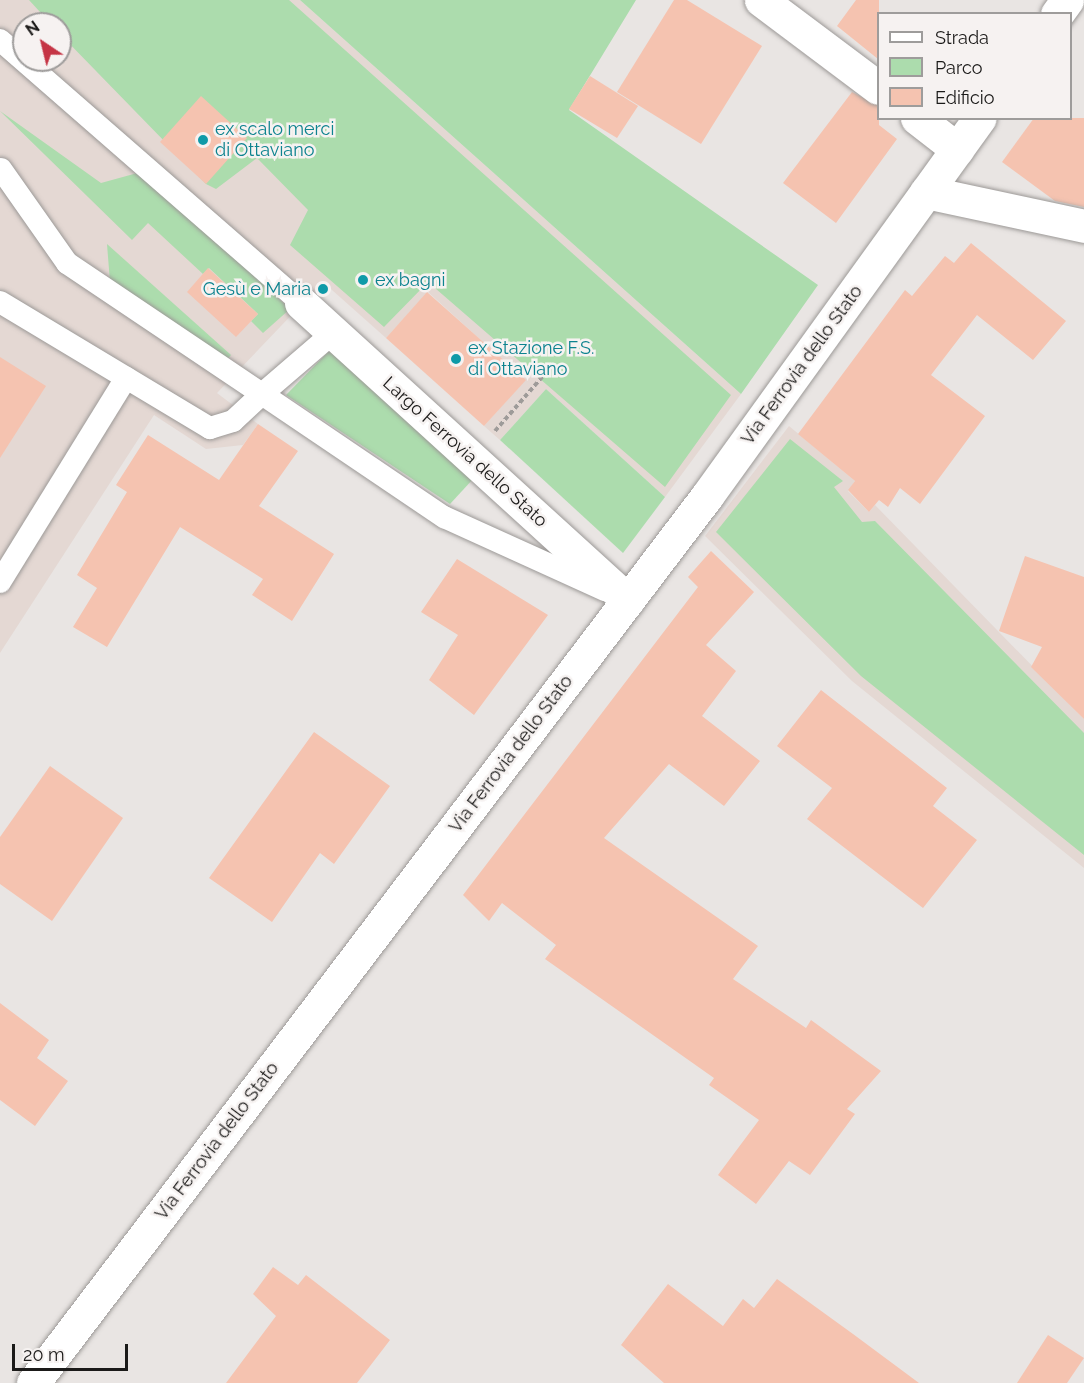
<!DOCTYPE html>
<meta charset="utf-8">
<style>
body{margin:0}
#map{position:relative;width:1084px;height:1383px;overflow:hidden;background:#e9e5e3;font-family:Raleway,sans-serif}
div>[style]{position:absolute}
.built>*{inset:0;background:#e4d8d3}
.green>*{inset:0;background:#acdcad}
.building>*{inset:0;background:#f5c3b0}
.path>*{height:4px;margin-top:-2px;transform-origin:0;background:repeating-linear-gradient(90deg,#9e9b99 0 4.5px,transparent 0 7.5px)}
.roads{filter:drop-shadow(0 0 2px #9c9997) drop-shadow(0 0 2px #9c9997)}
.service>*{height:22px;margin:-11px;padding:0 11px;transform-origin:11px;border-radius:11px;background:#fff}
.minor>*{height:33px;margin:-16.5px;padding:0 16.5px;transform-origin:16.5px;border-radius:16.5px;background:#fff}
.secondary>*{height:33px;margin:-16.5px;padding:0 16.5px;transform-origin:16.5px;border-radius:16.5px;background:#fff}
.dots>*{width:16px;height:16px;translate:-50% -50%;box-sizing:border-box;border:3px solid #f6f2f1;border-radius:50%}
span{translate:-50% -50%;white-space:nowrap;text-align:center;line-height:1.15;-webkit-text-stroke:5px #f6f2f1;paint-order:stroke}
.culture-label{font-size:18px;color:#0d838f}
.left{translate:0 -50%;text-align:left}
.right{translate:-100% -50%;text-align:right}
.street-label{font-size:18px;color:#1b1a19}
.legend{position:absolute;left:877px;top:12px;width:195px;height:108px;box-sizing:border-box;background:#f6f2f1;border:2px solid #9e9c9b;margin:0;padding:8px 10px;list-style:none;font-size:18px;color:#1b1a19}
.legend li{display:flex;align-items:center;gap:12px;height:30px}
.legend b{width:30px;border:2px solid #9e9c9b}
.north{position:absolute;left:12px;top:12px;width:60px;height:60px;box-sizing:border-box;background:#f6f2f1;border:2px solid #9e9c9b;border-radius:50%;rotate:325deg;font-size:16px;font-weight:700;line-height:24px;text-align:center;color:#1b1a19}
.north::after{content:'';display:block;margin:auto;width:21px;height:27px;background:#c53545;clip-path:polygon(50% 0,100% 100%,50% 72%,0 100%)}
.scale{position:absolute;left:12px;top:1344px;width:116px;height:27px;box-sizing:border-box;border:3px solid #1b1a19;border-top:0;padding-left:8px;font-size:18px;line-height:21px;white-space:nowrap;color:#1b1a19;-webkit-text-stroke:4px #f6f2f1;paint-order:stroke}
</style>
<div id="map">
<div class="built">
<i style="clip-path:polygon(evenodd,0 0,300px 0,741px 394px,665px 497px,546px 389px,500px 440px,484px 426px,525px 380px,428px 292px,386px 338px,323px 282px,217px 393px,258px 424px,243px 445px,206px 449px,154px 415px,0 653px,0 0,24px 24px,60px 24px,60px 60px,24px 60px,24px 24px)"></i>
<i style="clip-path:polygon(789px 426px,855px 481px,848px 491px,869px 512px,875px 505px,1084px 719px,1084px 868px,852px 681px,705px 536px)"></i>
</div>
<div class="green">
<i style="clip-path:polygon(29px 0,289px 0,731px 395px,665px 487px,428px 282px,384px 327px,290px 245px,308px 210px,257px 158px,216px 189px,206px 184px,60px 34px,60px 24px,51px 24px)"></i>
<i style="clip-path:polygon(300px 0,636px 0,569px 110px,818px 285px,741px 394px)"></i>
<i style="clip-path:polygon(0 111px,101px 183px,141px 172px,290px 309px,263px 333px,251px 321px,258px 314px,209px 268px,203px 274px,148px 223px,132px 240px)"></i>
<i style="clip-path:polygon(107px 244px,231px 355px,224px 363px,110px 282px)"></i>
<i style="clip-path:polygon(329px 351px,474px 478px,450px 504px,286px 395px)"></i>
<i style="clip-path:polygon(546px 389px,665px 497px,623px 553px,500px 440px)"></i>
<i style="clip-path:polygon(790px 439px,843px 481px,834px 487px,862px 522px,875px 521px,1084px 733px,1084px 855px,861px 676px,716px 532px)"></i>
</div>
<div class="building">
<i style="clip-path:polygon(674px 0,687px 0,762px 46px,701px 144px,617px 92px)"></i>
<i style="clip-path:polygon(856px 0,879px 0,879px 65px,878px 59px,837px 26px)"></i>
<i style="clip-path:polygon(590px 76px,638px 106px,617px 138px,569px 109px)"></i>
<i style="clip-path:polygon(852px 92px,879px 106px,879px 125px,897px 139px,836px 223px,783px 183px)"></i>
<i style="clip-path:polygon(201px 96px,247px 138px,206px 184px,160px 142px)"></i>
<i style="clip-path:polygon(1034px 118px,1084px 118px,1084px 207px,1055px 201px,1002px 162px)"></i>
<i style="clip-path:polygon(971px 243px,1066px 321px,1033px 360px,977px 315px,931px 375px,985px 416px,920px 504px,900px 488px,888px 507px,879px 500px,869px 512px,848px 490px,855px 481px,798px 434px,905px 290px,912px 296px,945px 256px,954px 263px)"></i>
<i style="clip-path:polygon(208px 268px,258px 314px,236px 337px,187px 292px)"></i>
<i style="clip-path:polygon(427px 292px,526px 380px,484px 426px,386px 338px)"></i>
<i style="clip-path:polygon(0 357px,46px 386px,0 458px)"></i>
<i style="clip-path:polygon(258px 424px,298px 451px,259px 506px,334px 554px,292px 621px,252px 595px,263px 579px,180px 527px,107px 647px,73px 627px,97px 588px,77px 575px,127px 492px,116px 485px,148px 435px,219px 480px)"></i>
<i style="clip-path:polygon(711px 551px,754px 592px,706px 645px,736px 671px,702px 716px,760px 761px,724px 806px,669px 764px,604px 838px,758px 946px,733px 979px,806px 1028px,811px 1020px,881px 1071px,847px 1109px,855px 1114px,810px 1175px,789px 1161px,756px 1204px,718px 1175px,759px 1120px,709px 1085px,714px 1078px,545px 959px,556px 945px,502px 903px,489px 921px,463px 895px,698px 587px,688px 577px)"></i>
<i style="clip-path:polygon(1025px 556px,1084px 577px,1084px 719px,1031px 667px,1042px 647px,999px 631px)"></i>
<i style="clip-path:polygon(457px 559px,548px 615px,474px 715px,429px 680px,458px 635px,421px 612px)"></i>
<i style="clip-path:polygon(821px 690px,947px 788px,933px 806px,977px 840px,923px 908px,807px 819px,832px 788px,777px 746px)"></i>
<i style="clip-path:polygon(314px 732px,390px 786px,334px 864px,320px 853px,272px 922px,209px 878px)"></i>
<i style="clip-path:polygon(50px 766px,123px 818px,52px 921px,0 884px,0 837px)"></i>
<i style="clip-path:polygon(0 1003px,49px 1040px,37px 1058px,68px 1081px,35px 1126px,0 1100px)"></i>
<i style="clip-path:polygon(273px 1267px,298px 1285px,306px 1275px,390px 1340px,357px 1383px,226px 1383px,276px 1316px,253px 1294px)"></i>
<i style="clip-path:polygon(777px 1279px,853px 1334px,919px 1383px,664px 1383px,621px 1345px,668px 1284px,723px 1326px,743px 1299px,754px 1308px)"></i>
<i style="clip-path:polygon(1048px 1335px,1084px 1358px,1067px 1383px,1017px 1383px)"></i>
</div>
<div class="path">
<i style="left:495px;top:431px;width:73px;rotate:-48.9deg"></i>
</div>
<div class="roads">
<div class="service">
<i style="left:0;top:40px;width:400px;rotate:41.1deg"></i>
<i style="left:1px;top:169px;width:115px;rotate:54.9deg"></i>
<i style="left:67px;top:263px;width:235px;rotate:33.9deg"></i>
<i style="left:262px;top:394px;width:95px;rotate:-40.7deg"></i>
<i style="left:0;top:302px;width:245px;rotate:31deg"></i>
<i style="left:210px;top:428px;width:24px;rotate:-17deg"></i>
<i style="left:233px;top:421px;width:40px;rotate:-43deg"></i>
<i style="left:262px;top:394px;width:220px;rotate:34.1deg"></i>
<i style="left:444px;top:517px;width:177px;rotate:24.4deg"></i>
<i style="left:0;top:582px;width:240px;rotate:-58.3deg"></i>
</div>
<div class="minor">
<i style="left:761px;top:0;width:146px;rotate:36.9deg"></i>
<i style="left:917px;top:118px;width:51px;rotate:37.8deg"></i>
<i style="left:926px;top:192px;width:162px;rotate:12.1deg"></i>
<i style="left:301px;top:303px;width:442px;rotate:42.3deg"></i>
</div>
<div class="secondary">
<i style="left:1057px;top:14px;width:17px;rotate:-54deg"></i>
<i style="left:33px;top:1383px;width:1114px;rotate:-52.77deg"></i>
<i style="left:707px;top:496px;width:466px;rotate:-54.2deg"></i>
</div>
</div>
<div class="dots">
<i style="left:203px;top:140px;background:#0f9aa8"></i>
<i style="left:363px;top:280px;background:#0f9aa8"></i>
<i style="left:323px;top:289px;background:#0f9aa8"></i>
<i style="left:456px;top:359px;background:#0f9aa8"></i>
</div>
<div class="culture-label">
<span class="left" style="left:215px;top:140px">ex scalo merci<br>di Ottaviano</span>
<span class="left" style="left:375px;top:280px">ex bagni</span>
<span class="right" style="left:311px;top:289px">Gesù e Maria</span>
<span class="left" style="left:468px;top:359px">ex Stazione F.S.<br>di Ottaviano</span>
</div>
<div class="street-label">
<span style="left:802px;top:365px;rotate:-54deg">Via Ferrovia dello Stato</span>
<span style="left:465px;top:452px;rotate:42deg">Largo Ferrovia dello Stato</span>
<span style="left:511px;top:754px;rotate:-53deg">Via Ferrovia dello Stato</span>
<span style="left:217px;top:1141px;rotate:-53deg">Via Ferrovia dello Stato</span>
</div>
<ul class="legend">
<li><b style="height:8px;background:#fff"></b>Strada</li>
<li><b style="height:16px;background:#acdcad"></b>Parco</li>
<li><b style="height:16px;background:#f5c3b0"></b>Edificio</li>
</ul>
<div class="north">N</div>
<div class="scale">20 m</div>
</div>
